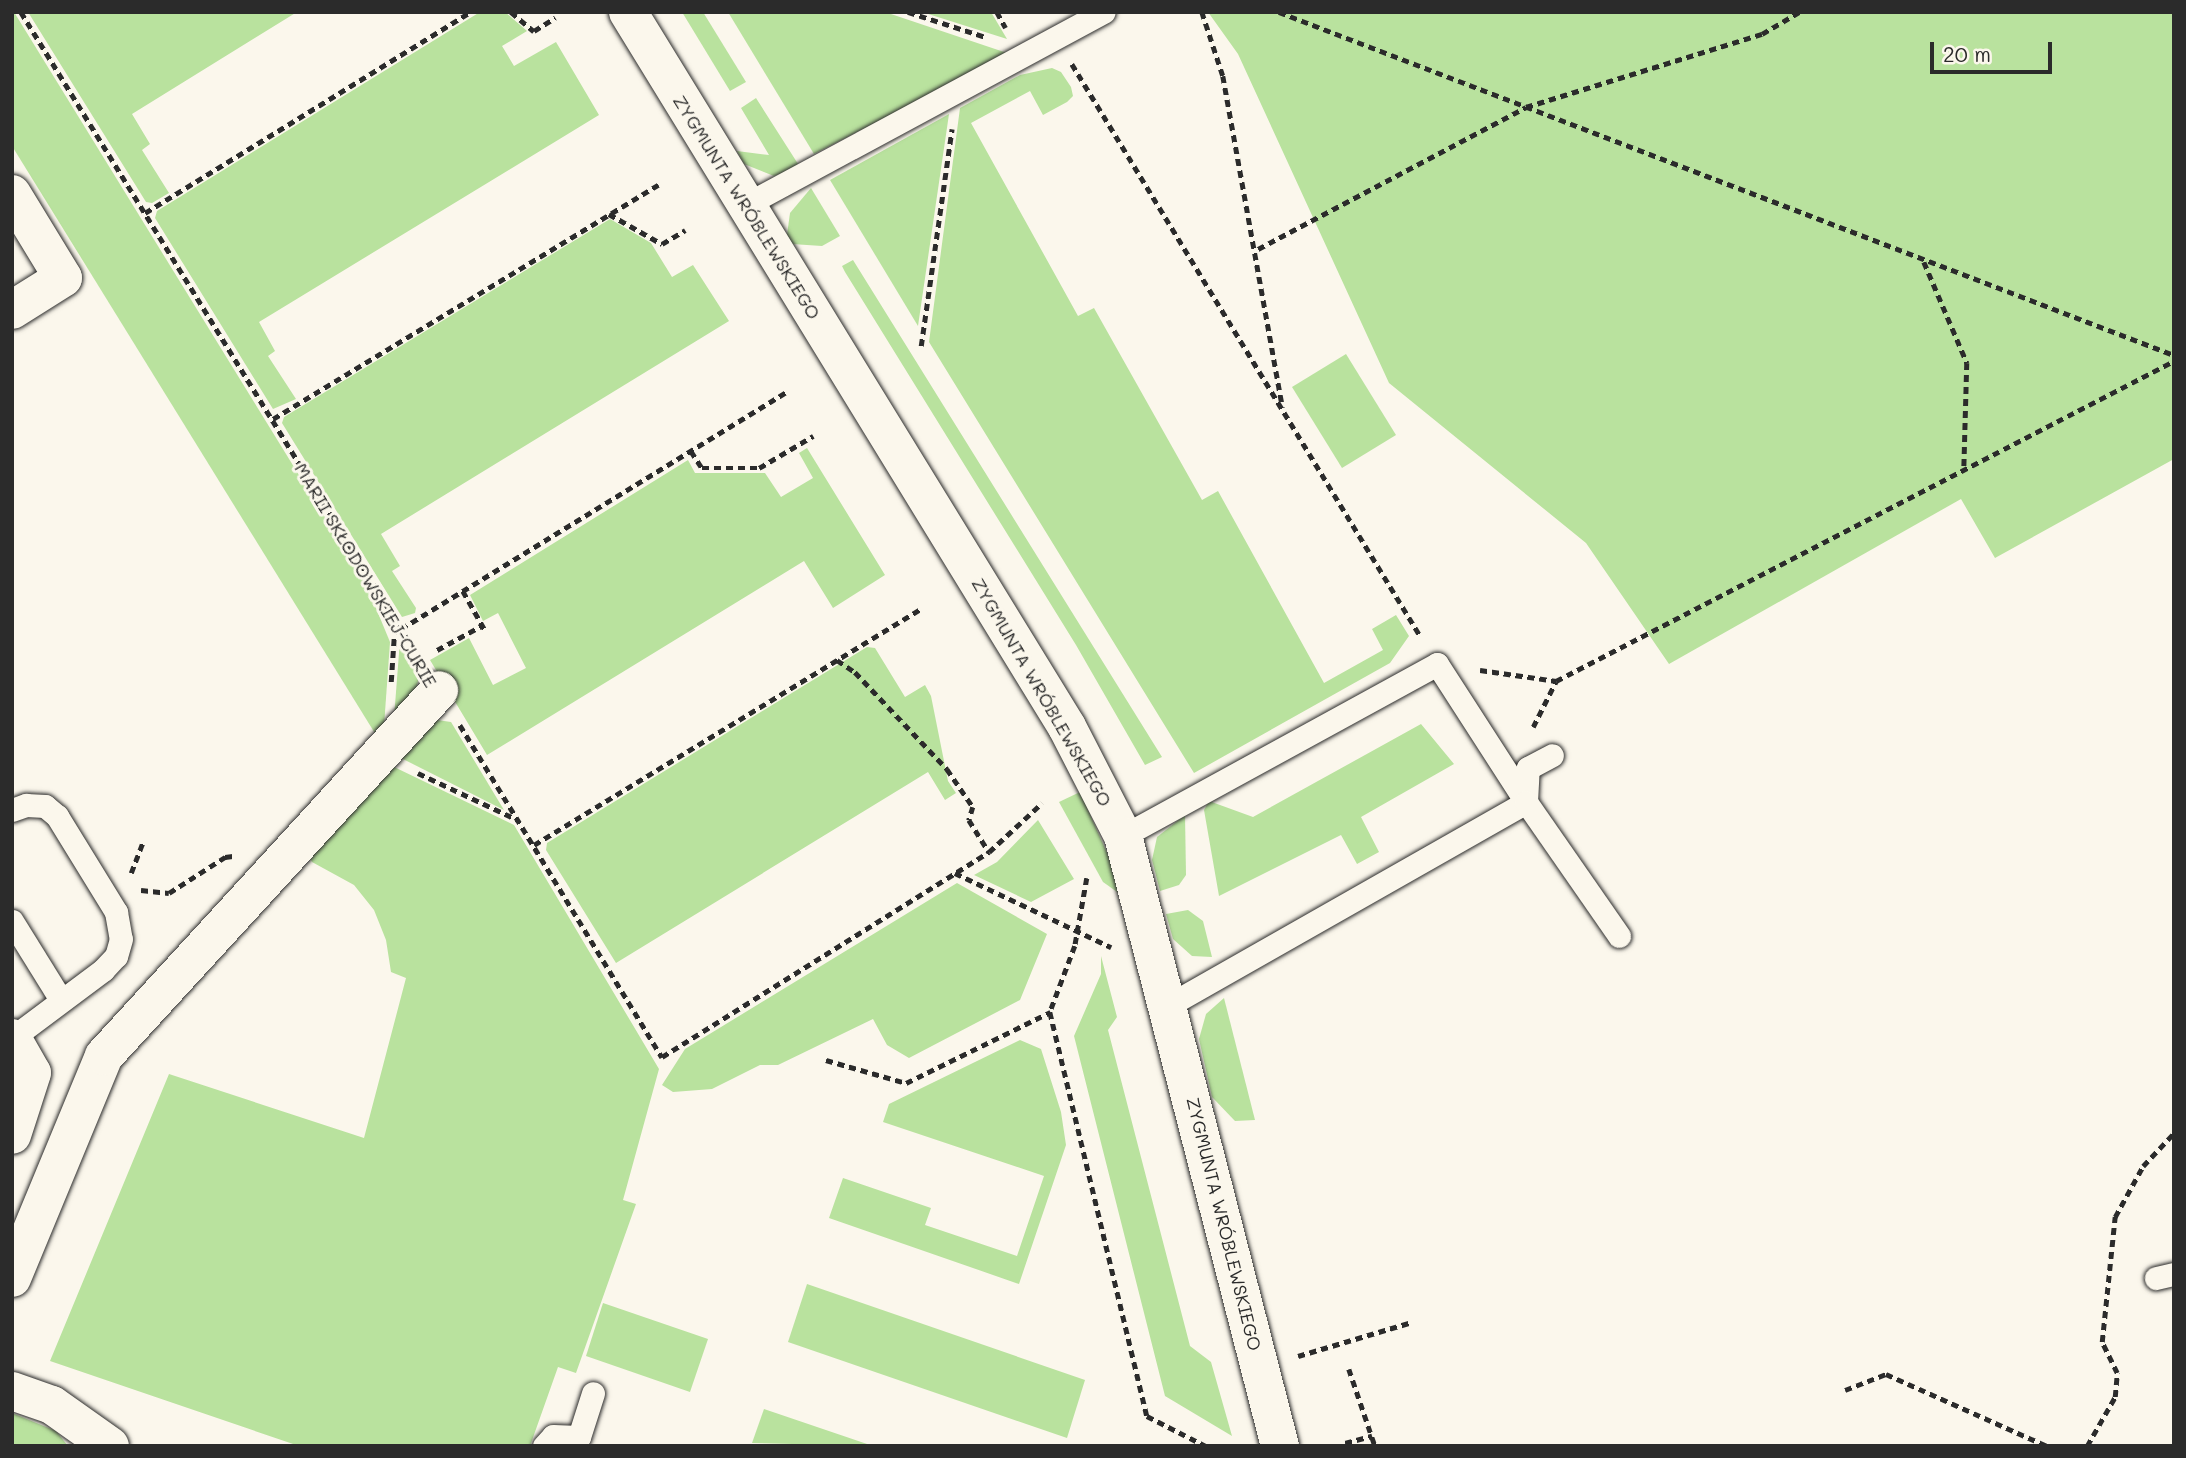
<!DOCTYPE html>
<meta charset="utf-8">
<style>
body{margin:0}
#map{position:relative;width:2186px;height:1458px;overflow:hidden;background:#fbf7ec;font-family:Mali,sans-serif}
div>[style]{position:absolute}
.green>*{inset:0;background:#b9e29e}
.path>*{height:4.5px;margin-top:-2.25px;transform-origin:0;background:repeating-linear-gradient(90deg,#2b2b2b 0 7px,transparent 0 12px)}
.roads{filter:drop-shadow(0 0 2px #2b2b2b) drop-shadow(0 0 2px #2b2b2b)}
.lane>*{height:23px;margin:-11.5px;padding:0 11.5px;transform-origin:11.5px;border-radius:11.5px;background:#fbf7ec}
.street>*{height:38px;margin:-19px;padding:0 19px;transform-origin:19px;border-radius:19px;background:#fbf7ec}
span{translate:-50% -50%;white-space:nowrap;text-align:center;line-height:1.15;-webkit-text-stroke:6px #fbf7ec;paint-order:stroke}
.street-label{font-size:18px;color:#2b2b2b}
.frame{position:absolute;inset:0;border:14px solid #2b2b2b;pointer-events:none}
.scale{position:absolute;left:1930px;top:42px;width:122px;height:32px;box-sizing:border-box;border:4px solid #2b2b2b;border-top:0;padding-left:9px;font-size:21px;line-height:24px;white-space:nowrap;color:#2b2b2b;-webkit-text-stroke:5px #fbf7ec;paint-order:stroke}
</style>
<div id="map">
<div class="green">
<i style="clip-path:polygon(14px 12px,366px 584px,390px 642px,384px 726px,376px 735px,12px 146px)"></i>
<i style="clip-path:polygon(28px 12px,297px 12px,132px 114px,150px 144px,142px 150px,169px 193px,152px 203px,146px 202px)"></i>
<i style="clip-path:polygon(480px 12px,505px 12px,527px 31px,502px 46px,514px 66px,556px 42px,599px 115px,259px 322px,275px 351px,268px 356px,296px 399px,273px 409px,155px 218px,157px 211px)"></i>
<i style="clip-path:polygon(682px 12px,703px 12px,746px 82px,730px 91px)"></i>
<i style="clip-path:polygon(728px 12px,885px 12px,1010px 54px,814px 154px)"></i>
<i style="clip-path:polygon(922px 12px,991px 12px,1007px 39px)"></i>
<i style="clip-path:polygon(1208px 12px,2174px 12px,2174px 459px,1995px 558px,1961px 499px,1669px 664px,1586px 543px,1389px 383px,1238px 54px)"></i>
<i style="clip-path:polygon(1052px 68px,1061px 72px,1071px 87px,1073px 96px,1067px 102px,1043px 115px,1030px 91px,971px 123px,1078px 316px,1094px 308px,1202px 500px,1218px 491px,1324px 683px,1383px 650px,1372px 629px,1396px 615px,1409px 636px,1390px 663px,1194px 773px,929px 342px,960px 108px,1020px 75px)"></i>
<i style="clip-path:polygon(756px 98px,800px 167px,774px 176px,744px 164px,737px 151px,769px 155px,741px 108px)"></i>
<i style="clip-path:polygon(949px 114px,918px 326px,830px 180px)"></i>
<i style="clip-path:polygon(811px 188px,840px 236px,822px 246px,792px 244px,787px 235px,790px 213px)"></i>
<i style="clip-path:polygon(610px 219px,651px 243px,672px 277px,693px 265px,729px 321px,381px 534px,400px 566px,392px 571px,416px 608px,415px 613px,402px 617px,282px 423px,284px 417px)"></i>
<i style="clip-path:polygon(853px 260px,1162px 757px,1145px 765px,1076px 645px,845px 272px,842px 266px)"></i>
<i style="clip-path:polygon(1346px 354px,1396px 435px,1342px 468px,1292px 387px)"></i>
<i style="clip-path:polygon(807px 448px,885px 575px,833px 608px,804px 561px,487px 755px,430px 660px,469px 638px,493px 685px,526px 668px,498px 613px,483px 621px,470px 595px,688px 460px,695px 473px,765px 473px,781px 497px,813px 478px,799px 453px)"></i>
<i style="clip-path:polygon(400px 640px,420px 674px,414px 696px,394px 718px)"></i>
<i style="clip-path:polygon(867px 647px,875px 648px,905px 697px,925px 685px,931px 696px,948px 781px,956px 793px,945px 800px,928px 772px,616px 963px,546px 850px,547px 843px)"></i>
<i style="clip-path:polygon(430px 719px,451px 722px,504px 810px,397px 756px)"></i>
<i style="clip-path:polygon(1421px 724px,1454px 764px,1361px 817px,1379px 852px,1357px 864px,1341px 835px,1219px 896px,1204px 810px,1209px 801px,1253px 817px)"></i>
<i style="clip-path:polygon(390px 765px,514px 825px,659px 1069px,623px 1200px,636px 1204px,576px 1373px,558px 1367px,530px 1446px,299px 1446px,50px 1361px,169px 1074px,364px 1138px,406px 978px,391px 972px,386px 940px,374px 910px,354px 885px,312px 862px,308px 854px)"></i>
<i style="clip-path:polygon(1080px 792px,1108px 855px,1120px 894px,1103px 882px,1059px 802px)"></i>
<i style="clip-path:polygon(1185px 815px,1186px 875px,1179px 885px,1160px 891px,1152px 860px,1157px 837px)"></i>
<i style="clip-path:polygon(1038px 820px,1074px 879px,1031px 902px,974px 875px,997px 862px)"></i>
<i style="clip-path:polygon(957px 883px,1047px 934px,1020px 1000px,909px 1058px,887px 1045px,873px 1019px,778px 1065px,760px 1065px,712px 1089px,673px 1092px,662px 1085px,685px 1049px)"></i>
<i style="clip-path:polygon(1188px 910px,1203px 921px,1212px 957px,1192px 956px,1173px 939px,1166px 914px)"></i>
<i style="clip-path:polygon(1101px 956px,1117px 1017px,1108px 1030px,1190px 1346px,1211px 1362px,1232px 1436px,1165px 1396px,1074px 1036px,1101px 974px)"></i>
<i style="clip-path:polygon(1224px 998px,1255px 1120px,1235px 1121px,1212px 1097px,1199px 1039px,1206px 1014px)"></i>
<i style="clip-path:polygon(1020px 1040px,1041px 1049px,1061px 1112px,1066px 1145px,1019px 1284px,829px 1218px,843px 1178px,931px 1208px,925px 1225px,1017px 1256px,1044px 1176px,883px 1122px,889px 1104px)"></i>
<i style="clip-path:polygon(807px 1284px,1085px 1380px,1067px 1438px,788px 1342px)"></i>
<i style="clip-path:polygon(603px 1303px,708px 1339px,690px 1392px,586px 1356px)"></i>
<i style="clip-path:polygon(764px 1409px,873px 1446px,752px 1443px)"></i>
<i style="clip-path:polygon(12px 1413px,56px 1431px,68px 1446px,12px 1446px)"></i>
</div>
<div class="path">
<i style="left:21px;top:12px;width:759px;rotate:58.36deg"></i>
<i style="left:511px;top:12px;width:30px;rotate:40deg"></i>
<i style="left:534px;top:31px;width:25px;rotate:-32deg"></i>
<i style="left:908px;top:12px;width:82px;rotate:17.8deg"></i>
<i style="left:997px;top:12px;width:18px;rotate:61deg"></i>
<i style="left:1202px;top:12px;width:67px;rotate:71.8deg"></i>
<i style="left:1223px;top:76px;width:337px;rotate:79.8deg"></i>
<i style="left:1279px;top:12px;width:958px;rotate:20.97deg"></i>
<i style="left:1072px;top:64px;width:671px;rotate:58.66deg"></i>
<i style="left:145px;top:213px;width:382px;rotate:-31.7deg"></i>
<i style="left:609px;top:214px;width:61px;rotate:29.5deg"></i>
<i style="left:662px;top:244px;width:27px;rotate:-31deg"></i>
<i style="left:1258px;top:249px;width:303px;rotate:-27.9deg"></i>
<i style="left:1526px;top:107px;width:247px;rotate:-17.2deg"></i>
<i style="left:1762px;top:34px;width:43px;rotate:-30.7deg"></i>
<i style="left:1924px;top:262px;width:110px;rotate:66.9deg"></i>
<i style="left:1967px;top:363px;width:106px;rotate:91.6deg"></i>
<i style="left:921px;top:346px;width:219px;rotate:-81.9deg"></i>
<i style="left:273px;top:419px;width:451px;rotate:-31.3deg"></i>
<i style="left:691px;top:451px;width:20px;rotate:57deg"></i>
<i style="left:702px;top:468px;width:57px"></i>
<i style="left:759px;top:468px;width:63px;rotate:-30.7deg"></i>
<i style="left:463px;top:591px;width:45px;rotate:60.6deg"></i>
<i style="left:401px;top:629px;width:452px;rotate:-31.6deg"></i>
<i style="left:437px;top:650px;width:52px;rotate:-28.5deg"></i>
<i style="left:837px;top:660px;width:22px;rotate:34deg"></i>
<i style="left:855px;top:672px;width:134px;rotate:46.5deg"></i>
<i style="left:947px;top:769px;width:46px;rotate:55.6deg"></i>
<i style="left:973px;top:807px;width:14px;rotate:107deg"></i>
<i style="left:969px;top:820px;width:38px;rotate:58deg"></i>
<i style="left:1480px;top:670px;width:77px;rotate:8.2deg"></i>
<i style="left:1556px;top:681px;width:696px;rotate:-27.38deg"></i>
<i style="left:391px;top:682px;width:61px;rotate:-86.2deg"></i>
<i style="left:460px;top:725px;width:389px;rotate:58.7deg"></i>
<i style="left:662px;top:1057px;width:386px;rotate:-32.1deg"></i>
<i style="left:989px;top:852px;width:72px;rotate:-42.8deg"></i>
<i style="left:1533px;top:727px;width:51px;rotate:-63.4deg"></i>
<i style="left:418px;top:773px;width:110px;rotate:25.2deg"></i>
<i style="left:534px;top:845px;width:453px;rotate:-31.4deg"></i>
<i style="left:131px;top:873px;width:34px;rotate:-69deg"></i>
<i style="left:955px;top:873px;width:173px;rotate:25.4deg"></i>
<i style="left:1087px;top:878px;width:69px;rotate:100deg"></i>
<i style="left:1075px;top:946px;width:71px;rotate:110.7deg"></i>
<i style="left:1050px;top:1012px;width:415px;rotate:76.5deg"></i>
<i style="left:1147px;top:1416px;width:66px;rotate:27deg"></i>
<i style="left:141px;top:890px;width:28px;rotate:6deg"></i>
<i style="left:169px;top:893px;width:67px;rotate:-32.7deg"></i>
<i style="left:225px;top:857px;width:8px;rotate:-7deg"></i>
<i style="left:826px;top:1060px;width:83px;rotate:16deg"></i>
<i style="left:906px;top:1083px;width:161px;rotate:-26.2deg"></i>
<i style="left:1298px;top:1356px;width:119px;rotate:-16.6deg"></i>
<i style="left:1349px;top:1369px;width:81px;rotate:71.3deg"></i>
<i style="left:1845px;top:1390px;width:44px;rotate:-21.3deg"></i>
<i style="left:1886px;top:1374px;width:176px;rotate:24.1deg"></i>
<i style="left:1345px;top:1443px;width:28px;rotate:-15deg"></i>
<i style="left:2087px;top:1446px;width:56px;rotate:-60.3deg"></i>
<i style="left:2115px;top:1397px;width:24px;rotate:-85deg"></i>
<i style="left:2117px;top:1373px;width:34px;rotate:-116deg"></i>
<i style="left:2102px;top:1342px;width:126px;rotate:-84.1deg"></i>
<i style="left:2115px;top:1217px;width:58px;rotate:-61.2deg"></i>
<i style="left:2143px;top:1166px;width:45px;rotate:-46.8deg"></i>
</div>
<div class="roads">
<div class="lane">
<i style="left:747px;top:204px;width:405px;rotate:-28.3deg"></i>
<i style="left:1526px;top:802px;width:34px;rotate:-87deg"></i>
<i style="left:1528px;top:768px;width:27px;rotate:-28deg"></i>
<i style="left:12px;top:810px;width:15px;rotate:-20deg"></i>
<i style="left:26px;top:805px;width:19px;rotate:3deg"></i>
<i style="left:45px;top:806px;width:16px;rotate:40deg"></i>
<i style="left:57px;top:816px;width:113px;rotate:58.4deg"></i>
<i style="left:116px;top:912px;width:27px;rotate:80deg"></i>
<i style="left:121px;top:939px;width:18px;rotate:106deg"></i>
<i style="left:116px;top:956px;width:19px;rotate:133deg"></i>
<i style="left:103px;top:970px;width:114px;rotate:143.2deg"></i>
<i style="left:1123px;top:836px;width:358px;rotate:-28.7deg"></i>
<i style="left:1437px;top:664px;width:164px;rotate:57.2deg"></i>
<i style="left:12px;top:921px;width:93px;rotate:58.2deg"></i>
<i style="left:1169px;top:1005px;width:411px;rotate:-29.6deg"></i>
<i style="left:1526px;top:802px;width:163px;rotate:55.2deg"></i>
<i style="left:2156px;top:1278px;width:18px;rotate:-13deg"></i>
<i style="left:544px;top:1446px;width:13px;rotate:-48deg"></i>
<i style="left:553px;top:1436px;width:26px;rotate:2deg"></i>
<i style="left:579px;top:1437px;width:46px;rotate:-72.3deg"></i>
</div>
<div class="street">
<i style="left:628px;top:12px;width:839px;rotate:58.45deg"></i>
<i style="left:1067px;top:727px;width:123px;rotate:62.8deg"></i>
<i style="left:1123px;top:836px;width:630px;rotate:75.57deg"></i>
<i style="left:12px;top:194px;width:98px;rotate:58.7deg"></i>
<i style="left:63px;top:278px;width:60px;rotate:147.9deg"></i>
<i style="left:12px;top:1038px;width:40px;rotate:60.3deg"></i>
<i style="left:32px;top:1073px;width:65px;rotate:107.9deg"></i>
<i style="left:12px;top:1278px;width:240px;rotate:-67.5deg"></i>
<i style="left:104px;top:1056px;width:496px;rotate:-47.5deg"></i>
<i style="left:12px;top:1391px;width:42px;rotate:19.3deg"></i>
<i style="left:52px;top:1405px;width:71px;rotate:35.3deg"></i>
</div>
</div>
<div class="street-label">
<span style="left:747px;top:207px;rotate:58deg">ZYGMUNTA WRÓBLEWSKIEGO</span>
<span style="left:366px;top:575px;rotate:59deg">MARII SKŁODOWSKIEJ-CURIE</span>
<span style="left:1042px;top:692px;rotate:60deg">ZYGMUNTA WRÓBLEWSKIEGO</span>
<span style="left:1224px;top:1224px;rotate:76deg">ZYGMUNTA WRÓBLEWSKIEGO</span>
</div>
<div class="frame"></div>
<div class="scale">20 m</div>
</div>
